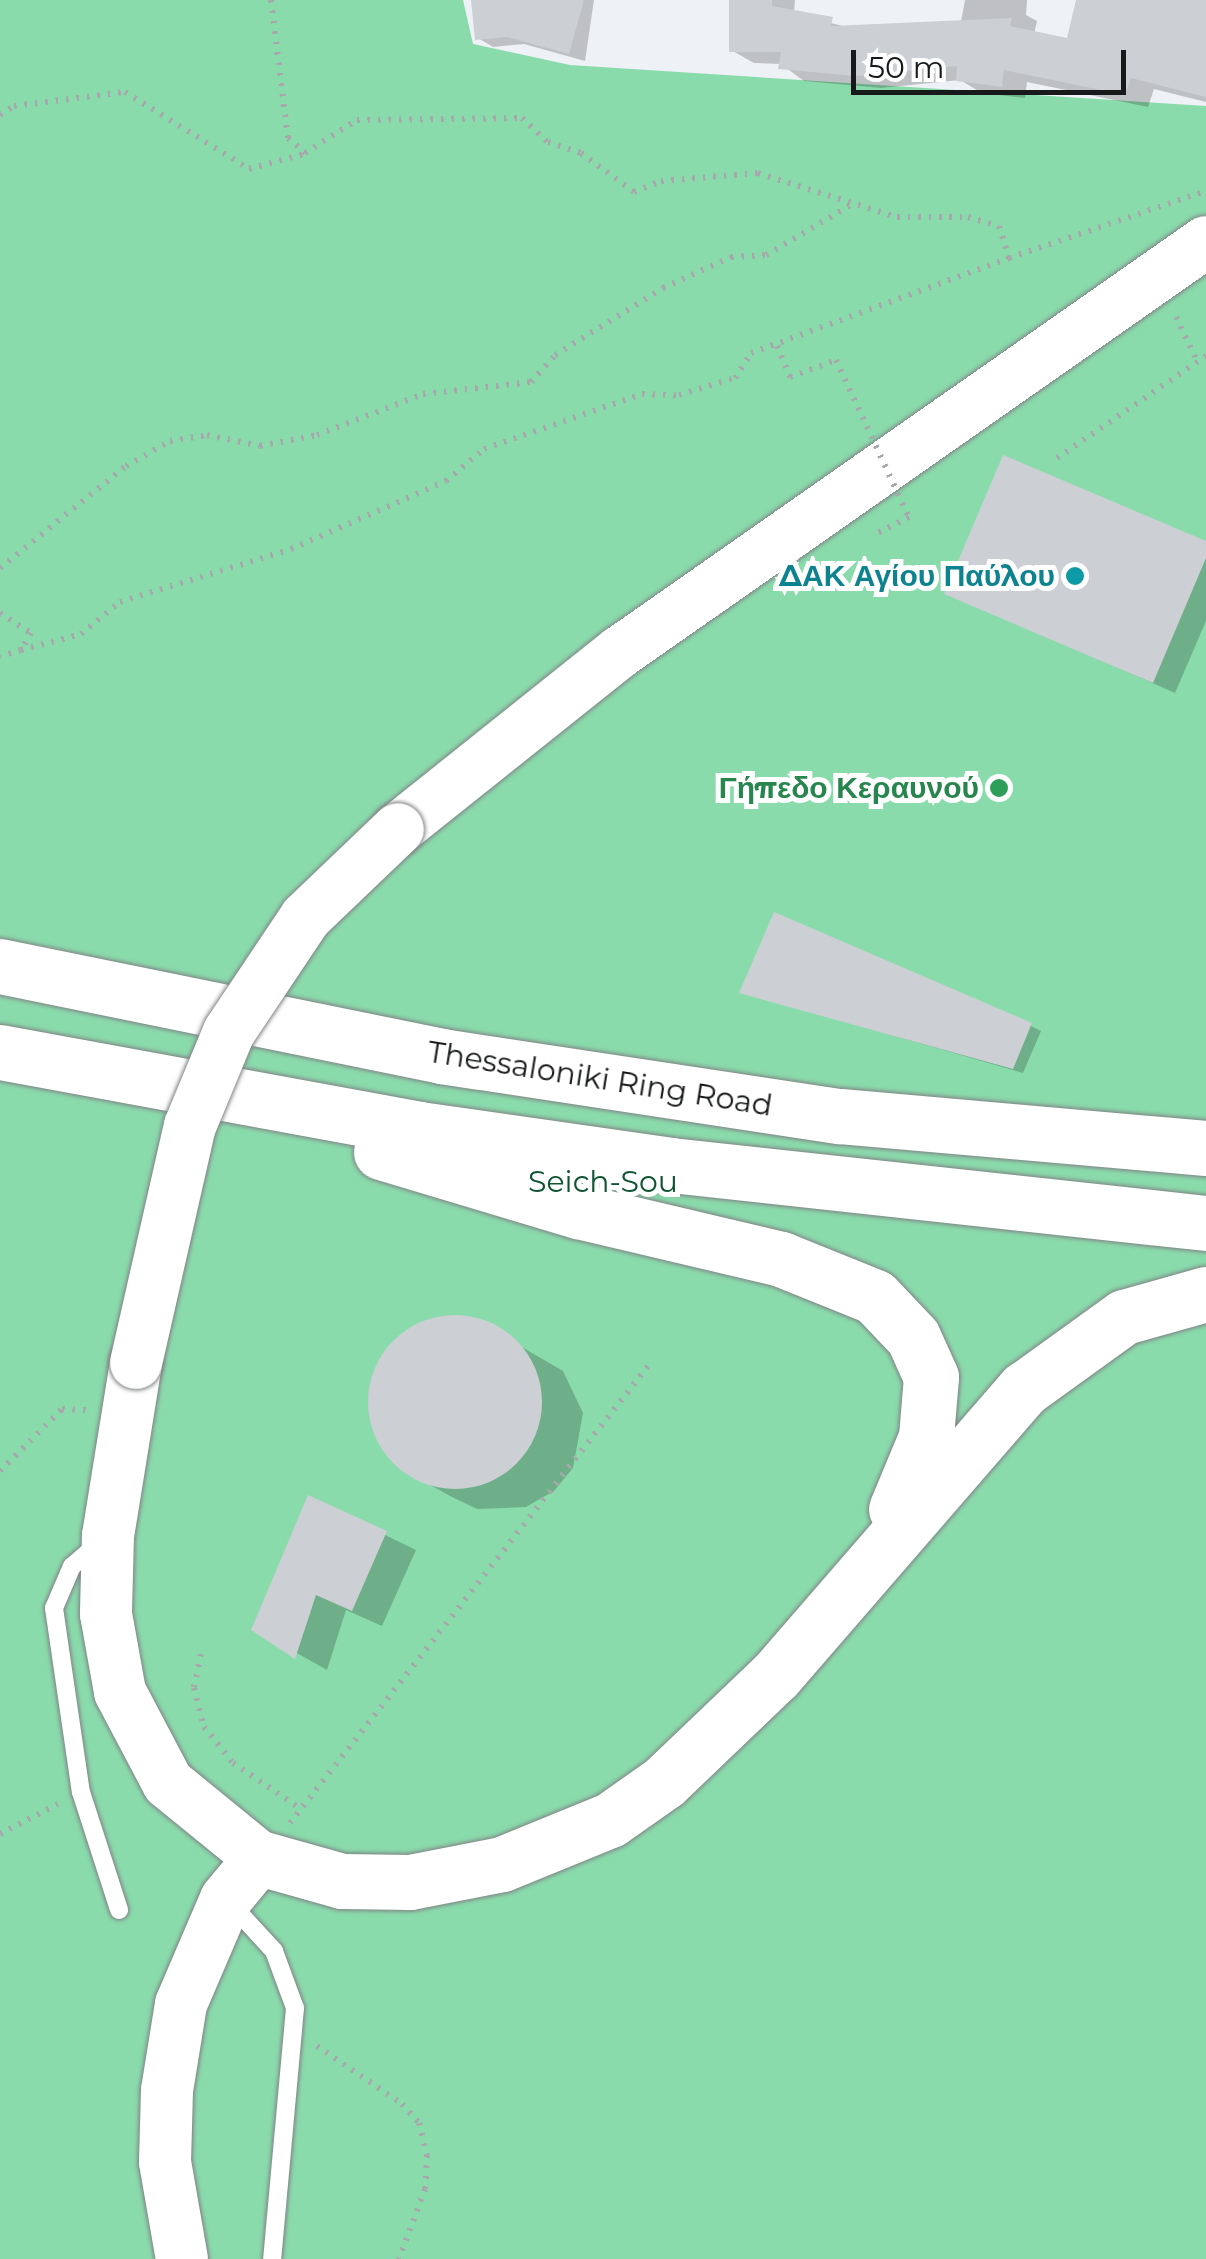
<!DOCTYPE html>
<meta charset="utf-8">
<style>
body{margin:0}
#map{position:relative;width:1206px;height:2259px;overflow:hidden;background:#eef1f5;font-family:Montserrat,sans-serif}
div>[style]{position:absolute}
.green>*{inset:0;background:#8adbac}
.shadow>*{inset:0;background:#0003}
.building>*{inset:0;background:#cccfd3}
.round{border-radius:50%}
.path>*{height:6px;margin-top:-3px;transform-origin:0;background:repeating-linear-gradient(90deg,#a6a8ab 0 2.5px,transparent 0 10.5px)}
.roads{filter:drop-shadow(0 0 2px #808386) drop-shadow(0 0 2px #808386)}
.lane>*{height:18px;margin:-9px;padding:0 9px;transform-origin:9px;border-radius:9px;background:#fff}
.secondary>*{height:52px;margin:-26px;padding:0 26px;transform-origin:26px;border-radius:26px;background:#fff}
.highway>*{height:55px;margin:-27.5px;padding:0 27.5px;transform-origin:27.5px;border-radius:27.5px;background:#fff}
.path-bridge>*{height:6px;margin-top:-3px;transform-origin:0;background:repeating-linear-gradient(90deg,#a6a8ab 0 2.5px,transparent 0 10.5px)}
.bridges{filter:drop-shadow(0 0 2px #808386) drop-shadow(0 0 2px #808386)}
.secondary-bridge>*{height:52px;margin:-26px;padding:0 26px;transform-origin:26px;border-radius:26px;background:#fff}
.dots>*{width:28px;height:28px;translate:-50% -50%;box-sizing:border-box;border:5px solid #fff;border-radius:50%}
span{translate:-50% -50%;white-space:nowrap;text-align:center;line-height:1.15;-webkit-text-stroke:10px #fff;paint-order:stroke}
.culture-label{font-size:30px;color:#0d838f;font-weight:700}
.right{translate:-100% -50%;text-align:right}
.leisure-label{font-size:30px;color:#27864d;font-weight:700}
.street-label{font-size:30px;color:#17191a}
.park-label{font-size:30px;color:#115434}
.scale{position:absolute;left:851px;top:50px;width:275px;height:45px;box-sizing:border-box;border:5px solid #17191a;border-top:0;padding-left:12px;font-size:30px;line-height:35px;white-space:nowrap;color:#17191a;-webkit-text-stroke:8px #fff;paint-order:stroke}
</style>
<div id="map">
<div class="green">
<i style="clip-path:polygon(0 0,463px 0,473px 44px,570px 65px,1206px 106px,1206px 2259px,0 2259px)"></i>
</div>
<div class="shadow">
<i style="clip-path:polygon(474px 0,594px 0,585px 61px,524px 44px,493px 47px,478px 38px)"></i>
<i style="clip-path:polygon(732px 0,795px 0,794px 13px,846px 27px,961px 22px,965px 0,1027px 0,1026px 15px,1037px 21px,1034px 34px,1069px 41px,1080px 0,1206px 0,1206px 102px,1154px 89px,1148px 107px,1027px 82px,1025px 98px,982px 93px,960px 80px,881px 88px,804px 81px,781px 64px,754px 63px,731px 50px)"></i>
<i style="clip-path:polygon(1206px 544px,1206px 621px,1175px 693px,948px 593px)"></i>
<i style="clip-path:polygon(742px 992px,1031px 1026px,1041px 1031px,1023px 1073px)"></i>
<i style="clip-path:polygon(445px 1317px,472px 1318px,563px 1371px,583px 1413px,573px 1468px,554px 1491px,526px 1507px,477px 1509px,450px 1496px,407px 1472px,375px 1430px,374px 1376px,399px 1337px)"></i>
<i style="clip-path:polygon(309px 1498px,416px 1550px,382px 1626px,346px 1610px,327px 1670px,254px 1629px)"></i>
</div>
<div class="building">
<i style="clip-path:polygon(471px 0,584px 0,569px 54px,507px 37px,475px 40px)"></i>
<i style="clip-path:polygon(729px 0,772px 0,772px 6px,833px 17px,831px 26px,1012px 18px,1010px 26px,1067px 38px,1076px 0,1206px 0,1206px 97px,1131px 78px,1125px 95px,1004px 70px,1002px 87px,956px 81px,957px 66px,856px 76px,778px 69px,781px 52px,729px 52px)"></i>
<i style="clip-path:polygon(1003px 455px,1206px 541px,1206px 558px,1153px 683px,944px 594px)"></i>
<i style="clip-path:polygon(774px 912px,1032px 1023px,1013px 1069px,739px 993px)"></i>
<i class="round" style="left:368px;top:1315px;width:174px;height:174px"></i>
<i style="clip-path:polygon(308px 1495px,387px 1531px,352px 1611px,316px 1595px,295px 1659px,251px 1630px)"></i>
</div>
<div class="path">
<i style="left:271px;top:0;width:139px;rotate:83deg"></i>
<i style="left:288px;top:138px;width:23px;rotate:41deg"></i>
<i style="left:305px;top:153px;width:62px;rotate:-32.4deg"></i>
<i style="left:357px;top:120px;width:165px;rotate:-0.7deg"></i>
<i style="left:522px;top:118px;width:35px;rotate:43deg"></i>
<i style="left:548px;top:142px;width:35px;rotate:18deg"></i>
<i style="left:581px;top:153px;width:66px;rotate:36.3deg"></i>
<i style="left:634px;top:192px;width:29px;rotate:-22deg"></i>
<i style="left:661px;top:181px;width:97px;rotate:-4.7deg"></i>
<i style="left:758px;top:173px;width:146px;rotate:17.6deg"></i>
<i style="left:897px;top:217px;width:71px"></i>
<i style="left:968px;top:217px;width:32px;rotate:16deg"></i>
<i style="left:999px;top:226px;width:34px;rotate:73deg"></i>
<i style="left:1009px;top:258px;width:208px;rotate:-18.8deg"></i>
<i style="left:0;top:115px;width:17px;rotate:-33deg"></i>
<i style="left:14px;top:106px;width:112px;rotate:-7.2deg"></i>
<i style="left:125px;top:92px;width:146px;rotate:31.8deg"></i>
<i style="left:249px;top:169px;width:57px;rotate:-15.3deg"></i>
<i style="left:1176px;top:317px;width:49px;rotate:64.5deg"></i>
<i style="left:777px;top:346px;width:34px;rotate:67deg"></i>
<i style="left:1057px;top:458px;width:181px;rotate:-34.4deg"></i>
<i style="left:0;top:568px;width:162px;rotate:-39deg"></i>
<i style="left:126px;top:466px;width:51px;rotate:-29.6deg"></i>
<i style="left:170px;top:441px;width:37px;rotate:-9deg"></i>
<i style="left:207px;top:435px;width:54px;rotate:11.7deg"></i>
<i style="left:260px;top:446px;width:58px;rotate:-10.9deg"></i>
<i style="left:317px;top:435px;width:114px;rotate:-21.1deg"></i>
<i style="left:423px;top:394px;width:109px;rotate:-6.3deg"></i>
<i style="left:531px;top:382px;width:36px;rotate:-48deg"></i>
<i style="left:555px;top:355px;width:127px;rotate:-31.8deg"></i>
<i style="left:663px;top:288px;width:75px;rotate:-24.5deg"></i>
<i style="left:731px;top:257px;width:35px;rotate:-3deg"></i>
<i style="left:766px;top:255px;width:102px;rotate:-30.6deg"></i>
<i style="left:0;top:613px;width:37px;rotate:33deg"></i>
<i style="left:31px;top:633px;width:20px;rotate:120deg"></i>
<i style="left:21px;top:650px;width:22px;rotate:164deg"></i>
<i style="left:21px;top:650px;width:62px;rotate:-14.9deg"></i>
<i style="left:81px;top:634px;width:50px;rotate:-39.4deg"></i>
<i style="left:120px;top:602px;width:179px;rotate:-17.2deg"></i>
<i style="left:291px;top:549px;width:169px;rotate:-23.7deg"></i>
<i style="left:446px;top:481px;width:50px;rotate:-40.1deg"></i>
<i style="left:484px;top:449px;width:167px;rotate:-19.2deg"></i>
<i style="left:642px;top:394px;width:37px;rotate:2deg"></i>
<i style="left:679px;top:395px;width:59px;rotate:-16.9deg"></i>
<i style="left:735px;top:378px;width:30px;rotate:-57deg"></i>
<i style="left:751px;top:353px;width:275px;rotate:-20.2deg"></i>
<i style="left:0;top:1471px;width:88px;rotate:-45deg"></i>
<i style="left:62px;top:1409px;width:26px;rotate:2deg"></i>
<i style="left:201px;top:1654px;width:35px;rotate:102deg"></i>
<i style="left:194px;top:1688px;width:40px;rotate:75.6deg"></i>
<i style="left:204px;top:1727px;width:46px;rotate:51.1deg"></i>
<i style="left:233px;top:1763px;width:82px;rotate:34.1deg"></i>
<i style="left:290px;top:1823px;width:581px;rotate:-51.93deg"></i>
<i style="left:0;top:1834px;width:65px;rotate:-27.3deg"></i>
<i style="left:317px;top:2046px;width:103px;rotate:34.3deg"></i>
<i style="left:402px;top:2104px;width:25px;rotate:48deg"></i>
<i style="left:419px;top:2123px;width:33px;rotate:76deg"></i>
<i style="left:427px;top:2155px;width:34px;rotate:93deg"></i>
<i style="left:425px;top:2189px;width:75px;rotate:110.4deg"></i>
</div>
<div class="roads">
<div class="lane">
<i style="left:100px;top:1542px;width:37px;rotate:139deg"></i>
<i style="left:72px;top:1566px;width:46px;rotate:113.2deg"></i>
<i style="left:54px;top:1608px;width:186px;rotate:81.7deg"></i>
<i style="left:81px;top:1792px;width:124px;rotate:72.1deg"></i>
<i style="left:230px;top:1903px;width:65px;rotate:47.5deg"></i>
<i style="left:274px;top:1951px;width:61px;rotate:69.8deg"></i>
<i style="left:295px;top:2008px;width:252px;rotate:95.2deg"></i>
</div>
<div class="secondary">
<i style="left:398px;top:829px;width:284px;rotate:-38.6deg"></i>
<i style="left:620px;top:652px;width:715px;rotate:-34.98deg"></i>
<i style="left:136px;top:1363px;width:174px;rotate:99.2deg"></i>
<i style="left:108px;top:1535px;width:79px;rotate:91.5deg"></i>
<i style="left:106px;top:1614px;width:79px;rotate:79.8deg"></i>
<i style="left:120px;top:1692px;width:103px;rotate:62.2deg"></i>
<i style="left:168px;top:1783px;width:119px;rotate:39.2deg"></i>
<i style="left:260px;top:1858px;width:53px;rotate:129.7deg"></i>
<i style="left:226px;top:1899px;width:114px;rotate:113.2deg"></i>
<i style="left:181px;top:2004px;width:87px;rotate:99.2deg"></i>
<i style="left:167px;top:2090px;width:72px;rotate:91.6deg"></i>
<i style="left:165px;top:2162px;width:98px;rotate:80.1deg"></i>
</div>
<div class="highway">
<i style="left:0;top:966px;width:450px;rotate:11.5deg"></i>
<i style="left:441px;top:1056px;width:403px;rotate:8.6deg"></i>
<i style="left:840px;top:1116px;width:367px;rotate:5deg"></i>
<i style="left:0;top:1052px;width:426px;rotate:10.4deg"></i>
<i style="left:419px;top:1129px;width:255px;rotate:8.1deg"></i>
<i style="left:671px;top:1165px;width:538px;rotate:6.19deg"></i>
<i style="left:381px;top:1152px;width:206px;rotate:16.7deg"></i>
<i style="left:578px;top:1211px;width:209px;rotate:13.3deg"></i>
<i style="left:781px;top:1259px;width:101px;rotate:22deg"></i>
<i style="left:875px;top:1297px;width:55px;rotate:46.5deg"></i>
<i style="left:913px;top:1337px;width:44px;rotate:65.8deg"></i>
<i style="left:931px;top:1377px;width:60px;rotate:94.8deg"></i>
<i style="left:926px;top:1437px;width:78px;rotate:112.6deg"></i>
<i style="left:260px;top:1858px;width:85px;rotate:15.7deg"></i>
<i style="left:342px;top:1881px;width:68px;rotate:0.8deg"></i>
<i style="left:410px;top:1882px;width:94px;rotate:-11.1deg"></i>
<i style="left:502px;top:1864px;width:117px;rotate:-22.2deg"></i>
<i style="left:610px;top:1820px;width:66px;rotate:-35.1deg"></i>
<i style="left:664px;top:1782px;width:155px;rotate:-43.7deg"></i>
<i style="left:776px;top:1675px;width:379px;rotate:-49.1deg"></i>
<i style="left:1024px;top:1389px;width:123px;rotate:-35.8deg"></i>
<i style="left:1124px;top:1317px;width:85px;rotate:-15.7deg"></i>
</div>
</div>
<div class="path-bridge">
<i style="left:790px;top:377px;width:49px;rotate:-20.3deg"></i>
<i style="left:836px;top:360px;width:173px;rotate:65.1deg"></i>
<i style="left:909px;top:517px;width:38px;rotate:153deg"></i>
</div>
<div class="bridges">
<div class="secondary-bridge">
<i style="left:136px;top:1363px;width:243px;rotate:-77.2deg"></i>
<i style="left:190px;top:1126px;width:102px;rotate:-67.5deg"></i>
<i style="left:229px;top:1032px;width:138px;rotate:-56.2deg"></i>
<i style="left:306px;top:917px;width:127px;rotate:-43.7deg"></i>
</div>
</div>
<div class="dots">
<i style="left:1075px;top:576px;background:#0f9aa8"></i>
<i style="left:999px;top:788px;background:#2e9e5b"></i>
</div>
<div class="culture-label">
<span class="right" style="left:1055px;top:576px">ΔΑΚ Αγίου Παύλου</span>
</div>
<div class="leisure-label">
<span class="right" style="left:979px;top:788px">Γήπεδο Κεραυνού</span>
</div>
<div class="street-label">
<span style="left:600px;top:1079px;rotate:9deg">Thessaloniki Ring Road</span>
</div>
<div class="park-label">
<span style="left:603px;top:1182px">Seich-Sou</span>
</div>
<div class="scale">50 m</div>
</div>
